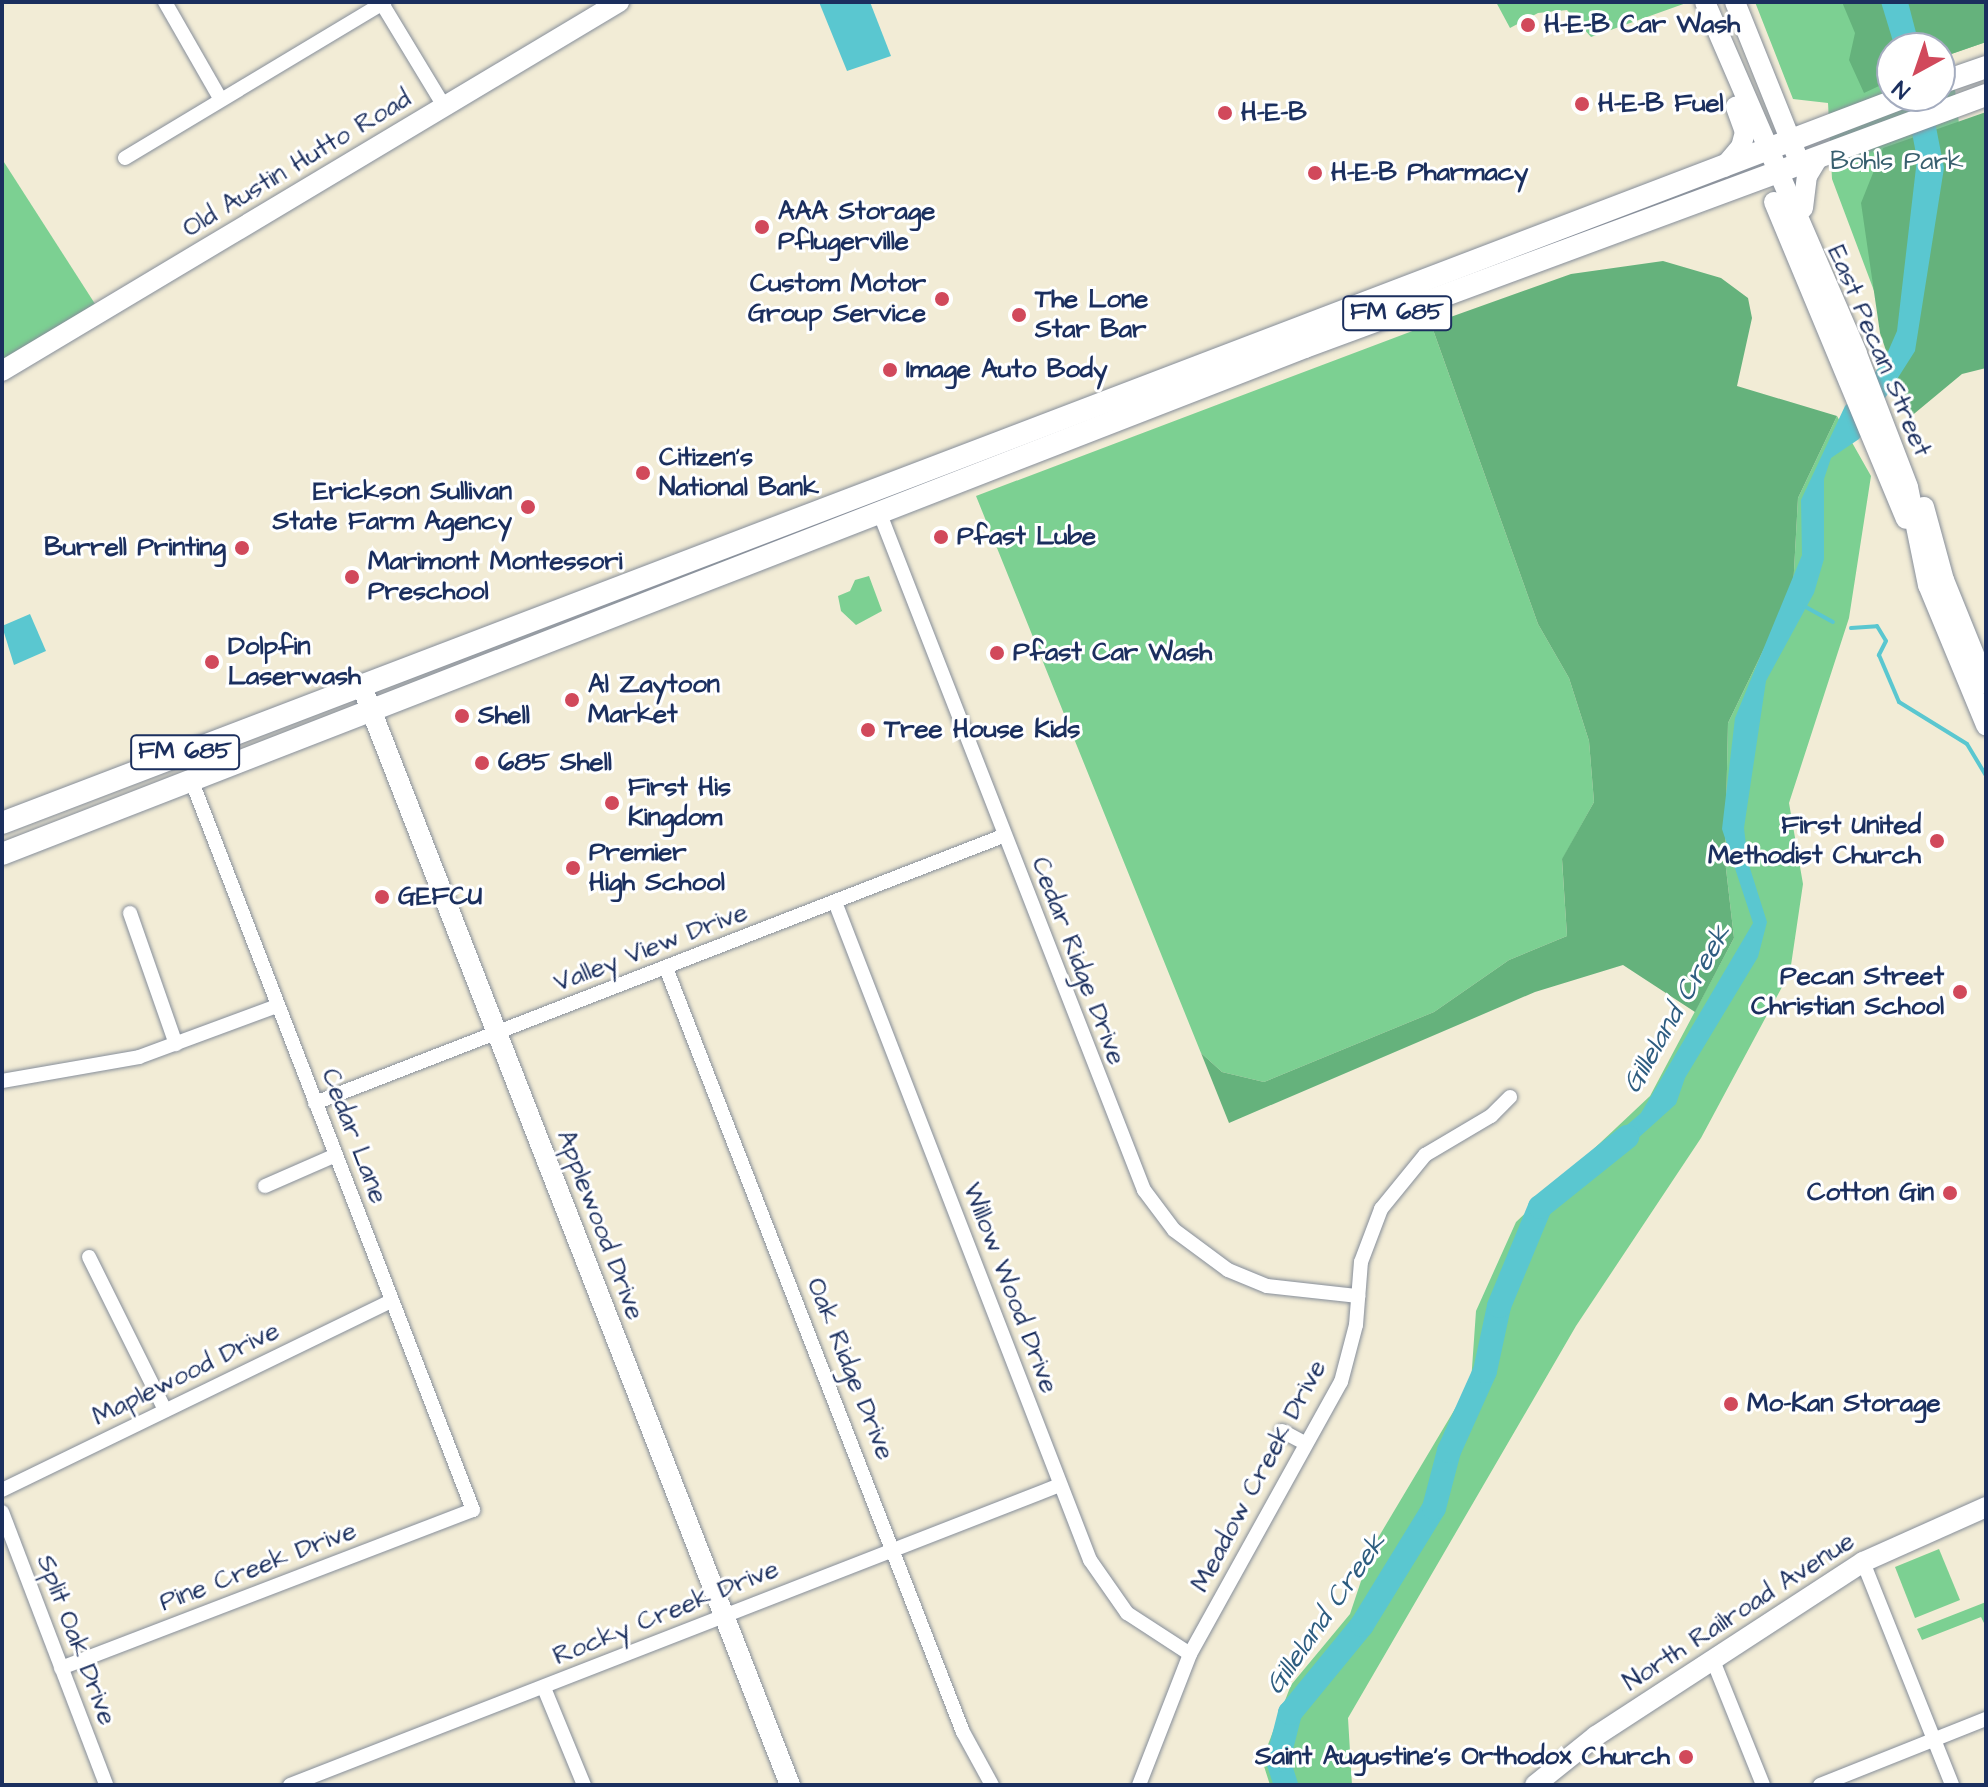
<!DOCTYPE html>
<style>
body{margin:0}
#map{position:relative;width:1988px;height:1787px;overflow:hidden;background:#f2ecd6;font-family:"Architects Daughter",sans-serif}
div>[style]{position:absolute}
.green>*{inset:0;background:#7cd092}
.forest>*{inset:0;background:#65b27c}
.water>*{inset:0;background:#5ac7d0}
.stream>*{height:4px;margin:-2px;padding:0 2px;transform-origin:2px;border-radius:2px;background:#5ac7d0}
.river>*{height:24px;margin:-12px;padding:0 12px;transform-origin:12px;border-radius:12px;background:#5ac7d0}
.roads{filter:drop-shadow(0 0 2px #868e9a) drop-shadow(0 0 2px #868e9a)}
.street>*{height:14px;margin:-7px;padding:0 7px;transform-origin:7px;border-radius:7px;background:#fff}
.secondary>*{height:20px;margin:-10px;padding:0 10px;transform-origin:10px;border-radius:10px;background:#fff}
.primary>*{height:22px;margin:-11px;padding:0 11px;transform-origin:11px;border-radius:11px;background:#fff}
.dots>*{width:22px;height:22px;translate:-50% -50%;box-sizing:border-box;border:4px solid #fff;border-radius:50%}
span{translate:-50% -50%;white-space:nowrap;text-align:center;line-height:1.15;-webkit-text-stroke:6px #fff;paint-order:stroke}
.shield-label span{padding:2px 6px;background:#fff;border:2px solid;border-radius:6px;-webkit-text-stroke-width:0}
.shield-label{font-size:24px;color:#1b2f5e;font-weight:700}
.poi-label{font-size:26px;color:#1b2f5e;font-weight:700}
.left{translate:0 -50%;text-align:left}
.right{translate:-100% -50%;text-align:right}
.park-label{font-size:26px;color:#385f6e}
.street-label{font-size:26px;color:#1b2f5e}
.water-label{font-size:28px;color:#2e5d80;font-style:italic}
.frame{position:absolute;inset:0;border:4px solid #1b2f5e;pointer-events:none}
.north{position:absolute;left:1876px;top:32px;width:80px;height:80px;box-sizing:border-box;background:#fff;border:2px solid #a4acbf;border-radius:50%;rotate:220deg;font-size:22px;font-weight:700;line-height:32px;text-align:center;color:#1b2f5e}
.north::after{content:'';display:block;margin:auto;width:28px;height:36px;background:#d1495b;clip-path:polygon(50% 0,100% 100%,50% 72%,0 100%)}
</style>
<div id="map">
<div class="green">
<i style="clip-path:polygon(1496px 2px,1689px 2px,1591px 37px,1567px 10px,1538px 13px,1510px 28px)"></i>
<i style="clip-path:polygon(evenodd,1755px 2px,1986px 2px,1986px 42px,1951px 54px,1963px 159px,1885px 320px,1832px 179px,1828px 103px,1793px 99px,1755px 2px,1892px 48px,1940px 48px,1940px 96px,1892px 96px,1892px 48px)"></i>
<i style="clip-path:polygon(2px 159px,97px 307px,2px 363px)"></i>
<i style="clip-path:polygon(1431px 324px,1538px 624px,1569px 678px,1589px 741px,1594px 802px,1562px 860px,1567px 936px,1509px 960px,1434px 1012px,1264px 1082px,1222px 1072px,1201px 1053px,976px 496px)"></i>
<i style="clip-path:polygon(1837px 416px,1871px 476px,1849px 618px,1789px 803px,1803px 884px,1790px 972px,1701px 1138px,1576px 1326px,1348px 1718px,1352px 1785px,1270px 1785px,1262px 1760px,1291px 1685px,1350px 1614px,1372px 1548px,1471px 1382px,1476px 1311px,1516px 1222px,1650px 1096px,1734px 938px,1725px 860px,1728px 723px,1793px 589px,1798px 498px)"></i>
<i style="clip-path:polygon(869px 576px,882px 611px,856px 625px,841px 611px,838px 596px,850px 591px,855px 580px)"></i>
<i style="clip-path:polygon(1939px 1549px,1960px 1600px,1915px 1618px,1895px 1567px)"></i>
<i style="clip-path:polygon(1986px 1602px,1986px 1627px,1981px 1617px,1922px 1640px,1917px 1629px)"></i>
</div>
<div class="forest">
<i style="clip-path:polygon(1842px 2px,1986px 2px,1986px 42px,1940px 58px,1940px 48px,1892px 48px,1892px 80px,1864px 93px,1849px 60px,1855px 33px)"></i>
<i style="clip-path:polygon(1986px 112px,1986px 368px,1962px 374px,1909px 418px,1880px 333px,1861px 203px,1883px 148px)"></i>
<i style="clip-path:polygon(1663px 261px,1721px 278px,1748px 298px,1752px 318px,1737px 386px,1837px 416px,1798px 498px,1793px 589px,1728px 723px,1725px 860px,1734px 938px,1695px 1012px,1623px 965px,1535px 992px,1229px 1123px,1201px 1053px,1222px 1072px,1264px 1082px,1434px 1012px,1509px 960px,1567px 936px,1562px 859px,1594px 802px,1589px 741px,1569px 678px,1538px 624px,1431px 324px,1571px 274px)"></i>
</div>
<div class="water">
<i style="clip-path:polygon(819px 2px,870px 2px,891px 56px,847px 71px)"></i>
<i style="clip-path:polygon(1881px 2px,1908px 2px,1920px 48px,1895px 48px)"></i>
<i style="clip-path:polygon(1905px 96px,1930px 96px,1944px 168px,1915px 351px,1859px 439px,1831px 458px,1824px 479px,1824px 559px,1814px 593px,1766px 681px,1744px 828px,1748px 862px,1767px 922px,1758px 957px,1685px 1078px,1676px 1104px,1606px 1167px,1600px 1148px,1641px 1113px,1753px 923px,1722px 829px,1735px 718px,1802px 555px,1801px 500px,1845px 406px,1883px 363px,1897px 331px,1917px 159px)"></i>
<i style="clip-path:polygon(30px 614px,46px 651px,14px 665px,2px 626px)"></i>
</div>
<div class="stream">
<i style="left:1804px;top:606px;width:33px;rotate:29deg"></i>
<i style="left:1851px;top:628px;width:26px;rotate:-4deg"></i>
<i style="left:1877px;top:626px;width:17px;rotate:59deg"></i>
<i style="left:1886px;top:641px;width:16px;rotate:117deg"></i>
<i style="left:1879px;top:655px;width:51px;rotate:66.9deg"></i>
<i style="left:1899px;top:702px;width:80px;rotate:31.7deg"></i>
<i style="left:1967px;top:744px;width:37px;rotate:59deg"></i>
</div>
<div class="river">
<i style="left:1286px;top:1785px;width:26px;rotate:-108deg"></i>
<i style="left:1278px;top:1760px;width:49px;rotate:-75.7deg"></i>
<i style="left:1290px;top:1713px;width:114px;rotate:-50.7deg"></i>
<i style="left:1362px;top:1625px;width:137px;rotate:-58.4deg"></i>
<i style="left:1434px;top:1508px;width:59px;rotate:-75.3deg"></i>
<i style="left:1449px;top:1451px;width:88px;rotate:-65.8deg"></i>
<i style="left:1485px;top:1371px;width:66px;rotate:-77.8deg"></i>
<i style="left:1499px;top:1306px;width:107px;rotate:-67.5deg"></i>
<i style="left:1540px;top:1207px;width:112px;rotate:-38.8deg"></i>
</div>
<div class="roads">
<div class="street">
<i style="left:165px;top:2px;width:111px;rotate:60.2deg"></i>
<i style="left:381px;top:2px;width:122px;rotate:58.8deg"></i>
<i style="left:125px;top:158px;width:303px;rotate:-31deg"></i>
<i style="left:880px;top:514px;width:726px;rotate:68.67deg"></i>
<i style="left:1144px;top:1190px;width:50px;rotate:53.1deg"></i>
<i style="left:1174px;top:1230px;width:67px;rotate:36.5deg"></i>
<i style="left:1228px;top:1270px;width:42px;rotate:22.3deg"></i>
<i style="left:1267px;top:1286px;width:92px;rotate:6.3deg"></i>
<i style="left:835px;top:902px;width:706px;rotate:68.82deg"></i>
<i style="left:1090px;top:1560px;width:65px;rotate:55.1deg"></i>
<i style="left:1127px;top:1613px;width:75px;rotate:33.1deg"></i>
<i style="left:130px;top:913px;width:139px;rotate:70.7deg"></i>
<i style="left:666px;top:968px;width:820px;rotate:68.76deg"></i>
<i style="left:963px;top:1732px;width:60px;rotate:61.3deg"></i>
<i style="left:2px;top:1081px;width:139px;rotate:-9.9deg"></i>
<i style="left:139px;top:1057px;width:147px;rotate:-20.3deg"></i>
<i style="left:315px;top:1103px;width:738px;rotate:-21.21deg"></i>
<i style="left:265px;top:1186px;width:77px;rotate:-23.6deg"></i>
<i style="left:89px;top:1257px;width:171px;rotate:63.6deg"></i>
<i style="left:1282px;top:1431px;width:27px;rotate:28deg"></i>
<i style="left:2px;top:1490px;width:432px;rotate:-25.9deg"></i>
<i style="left:2px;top:1512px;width:292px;rotate:69.1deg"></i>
<i style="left:1863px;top:1562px;width:240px;rotate:68.2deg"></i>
<i style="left:1712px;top:1658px;width:137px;rotate:68.1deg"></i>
<i style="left:61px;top:1668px;width:441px;rotate:-21deg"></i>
<i style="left:473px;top:1510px;width:784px;rotate:-111.1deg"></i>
<i style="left:544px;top:1688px;width:105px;rotate:67.6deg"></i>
<i style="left:290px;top:1785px;width:826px;rotate:-21.29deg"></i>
<i style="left:1139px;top:1785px;width:141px;rotate:-68.7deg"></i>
<i style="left:1190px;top:1654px;width:311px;rotate:-61deg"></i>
<i style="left:1341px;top:1382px;width:59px;rotate:-75.3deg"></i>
<i style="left:1356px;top:1325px;width:63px;rotate:-85.5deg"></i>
<i style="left:1361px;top:1262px;width:57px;rotate:-69.3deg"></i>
<i style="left:1381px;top:1209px;width:70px;rotate:-50.8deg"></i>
<i style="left:1425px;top:1155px;width:77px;rotate:-30.6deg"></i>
<i style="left:1491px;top:1116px;width:27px;rotate:-45deg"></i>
<i style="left:1820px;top:1785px;width:179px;rotate:-21.7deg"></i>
</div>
<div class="secondary">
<i style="left:1705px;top:2px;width:383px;rotate:66.6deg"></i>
<i style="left:1857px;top:354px;width:142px;rotate:69deg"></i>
<i style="left:1908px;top:487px;width:100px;rotate:78.5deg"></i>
<i style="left:1928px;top:585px;width:152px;rotate:67.5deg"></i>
<i style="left:1735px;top:2px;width:164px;rotate:68.1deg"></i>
<i style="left:1724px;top:167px;width:26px;rotate:-50deg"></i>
<i style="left:1741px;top:147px;width:16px;rotate:-75deg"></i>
<i style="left:1745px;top:132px;width:27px;rotate:-110deg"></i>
<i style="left:1774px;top:202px;width:343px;rotate:67.4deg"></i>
<i style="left:1803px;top:208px;width:32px;rotate:-83deg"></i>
<i style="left:1807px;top:176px;width:21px;rotate:-59deg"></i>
<i style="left:2px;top:371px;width:719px;rotate:-30.88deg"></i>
<i style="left:1924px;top:507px;width:76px;rotate:74.7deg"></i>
<i style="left:1944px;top:580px;width:112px;rotate:68deg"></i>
<i style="left:361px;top:684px;width:1182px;rotate:68.71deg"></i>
<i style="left:1535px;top:1785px;width:78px;rotate:-38.8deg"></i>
<i style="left:1596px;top:1736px;width:319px;rotate:-33.1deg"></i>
<i style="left:1863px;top:1562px;width:135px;rotate:-24.1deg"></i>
</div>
<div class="primary">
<i style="left:1940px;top:83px;width:49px;rotate:-19.2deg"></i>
<i style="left:2px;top:823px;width:2039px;rotate:-20.89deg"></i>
<i style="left:2px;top:854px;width:1398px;rotate:-21.26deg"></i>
<i style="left:1305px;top:347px;width:726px;rotate:-20.31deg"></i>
</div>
</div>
<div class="dots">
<i style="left:1528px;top:25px;background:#d1495b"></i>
<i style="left:1582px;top:104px;background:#d1495b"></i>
<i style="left:1225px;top:113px;background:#d1495b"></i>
<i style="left:1315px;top:173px;background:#d1495b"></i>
<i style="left:762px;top:227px;background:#d1495b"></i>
<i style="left:942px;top:299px;background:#d1495b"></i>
<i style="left:1019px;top:315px;background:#d1495b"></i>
<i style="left:890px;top:370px;background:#d1495b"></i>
<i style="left:643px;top:473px;background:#d1495b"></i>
<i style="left:528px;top:507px;background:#d1495b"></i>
<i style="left:941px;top:537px;background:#d1495b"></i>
<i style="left:242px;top:548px;background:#d1495b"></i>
<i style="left:352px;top:577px;background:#d1495b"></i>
<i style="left:997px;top:653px;background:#d1495b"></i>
<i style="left:212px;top:662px;background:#d1495b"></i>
<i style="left:572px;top:700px;background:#d1495b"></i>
<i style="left:462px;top:716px;background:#d1495b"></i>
<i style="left:868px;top:730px;background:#d1495b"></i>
<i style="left:482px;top:763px;background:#d1495b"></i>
<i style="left:612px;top:803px;background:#d1495b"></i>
<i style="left:1937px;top:841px;background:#d1495b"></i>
<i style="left:573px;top:868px;background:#d1495b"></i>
<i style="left:382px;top:897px;background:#d1495b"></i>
<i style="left:1960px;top:992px;background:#d1495b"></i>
<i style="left:1950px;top:1193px;background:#d1495b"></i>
<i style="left:1731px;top:1404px;background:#d1495b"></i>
<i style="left:1686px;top:1757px;background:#d1495b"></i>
</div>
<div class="shield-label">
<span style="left:1397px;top:313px">FM 685</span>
<span style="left:185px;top:752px">FM 685</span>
</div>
<div class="poi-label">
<span class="left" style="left:1544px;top:25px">H-E-B Car Wash</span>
<span class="left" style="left:1598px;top:104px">H-E-B Fuel</span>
<span class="left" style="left:1241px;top:113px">H-E-B</span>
<span class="left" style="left:1331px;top:173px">H-E-B Pharmacy</span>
<span class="left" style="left:778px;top:227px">AAA Storage<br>Pflugerville</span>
<span class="right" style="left:926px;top:299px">Custom Motor<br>Group Service</span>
<span class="left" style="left:1035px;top:315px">The Lone<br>Star Bar</span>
<span class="left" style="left:906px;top:370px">Image Auto Body</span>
<span class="left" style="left:659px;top:473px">Citizen's<br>National Bank</span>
<span class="right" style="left:512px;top:507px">Erickson Sullivan<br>State Farm Agency</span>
<span class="left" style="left:957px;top:537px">Pfast Lube</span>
<span class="right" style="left:226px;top:548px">Burrell Printing</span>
<span class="left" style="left:368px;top:577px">Marimont Montessori<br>Preschool</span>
<span class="left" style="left:228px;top:662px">Dolpfin<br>Laserwash</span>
<span class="left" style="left:1013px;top:653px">Pfast Car Wash</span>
<span class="left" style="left:588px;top:700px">Al Zaytoon<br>Market</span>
<span class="left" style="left:478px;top:716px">Shell</span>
<span class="left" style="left:884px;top:730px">Tree House Kids</span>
<span class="left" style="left:498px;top:763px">685 Shell</span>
<span class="left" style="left:628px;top:803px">First His<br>Kingdom</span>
<span class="right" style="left:1921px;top:841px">First United<br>Methodist Church</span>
<span class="left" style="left:589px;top:868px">Premier<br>High School</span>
<span class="left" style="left:398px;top:897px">GEFCU</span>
<span class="right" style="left:1944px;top:992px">Pecan Street<br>Christian School</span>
<span class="right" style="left:1934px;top:1193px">Cotton Gin</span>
<span class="left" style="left:1747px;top:1404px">Mo-Kan Storage</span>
<span class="right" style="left:1670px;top:1757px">Saint Augustine's Orthodox Church</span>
</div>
<div class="park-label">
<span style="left:1897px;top:162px">Bohls Park</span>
</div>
<div class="street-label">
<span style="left:297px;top:164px;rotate:-31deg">Old Austin Hutto Road</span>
<span style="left:1879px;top:351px;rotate:67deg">East Pecan Street</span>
<span style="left:651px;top:948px;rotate:-21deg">Valley View Drive</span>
<span style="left:1078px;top:961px;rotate:69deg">Cedar Ridge Drive</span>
<span style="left:354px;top:1136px;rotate:69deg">Cedar Lane</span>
<span style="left:600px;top:1225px;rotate:69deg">Applewood Drive</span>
<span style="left:1010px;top:1288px;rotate:69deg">Willow Wood Drive</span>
<span style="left:850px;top:1369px;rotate:68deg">Oak Ridge Drive</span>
<span style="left:186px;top:1374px;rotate:-26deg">Maplewood Drive</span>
<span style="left:1259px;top:1476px;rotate:-62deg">Meadow Creek Drive</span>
<span style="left:258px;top:1567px;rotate:-21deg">Pine Creek Drive</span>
<span style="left:1739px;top:1612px;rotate:-33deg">North Railroad Avenue</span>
<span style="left:666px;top:1613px;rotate:-22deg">Rocky Creek Drive</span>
<span style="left:76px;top:1640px;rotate:69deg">Split Oak Drive</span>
</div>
<div class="water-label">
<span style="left:1677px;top:1009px;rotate:-60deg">Gilleland Creek</span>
<span style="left:1326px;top:1614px;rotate:-55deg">Gilleland Creek</span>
</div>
<div class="frame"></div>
<div class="north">N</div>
</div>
